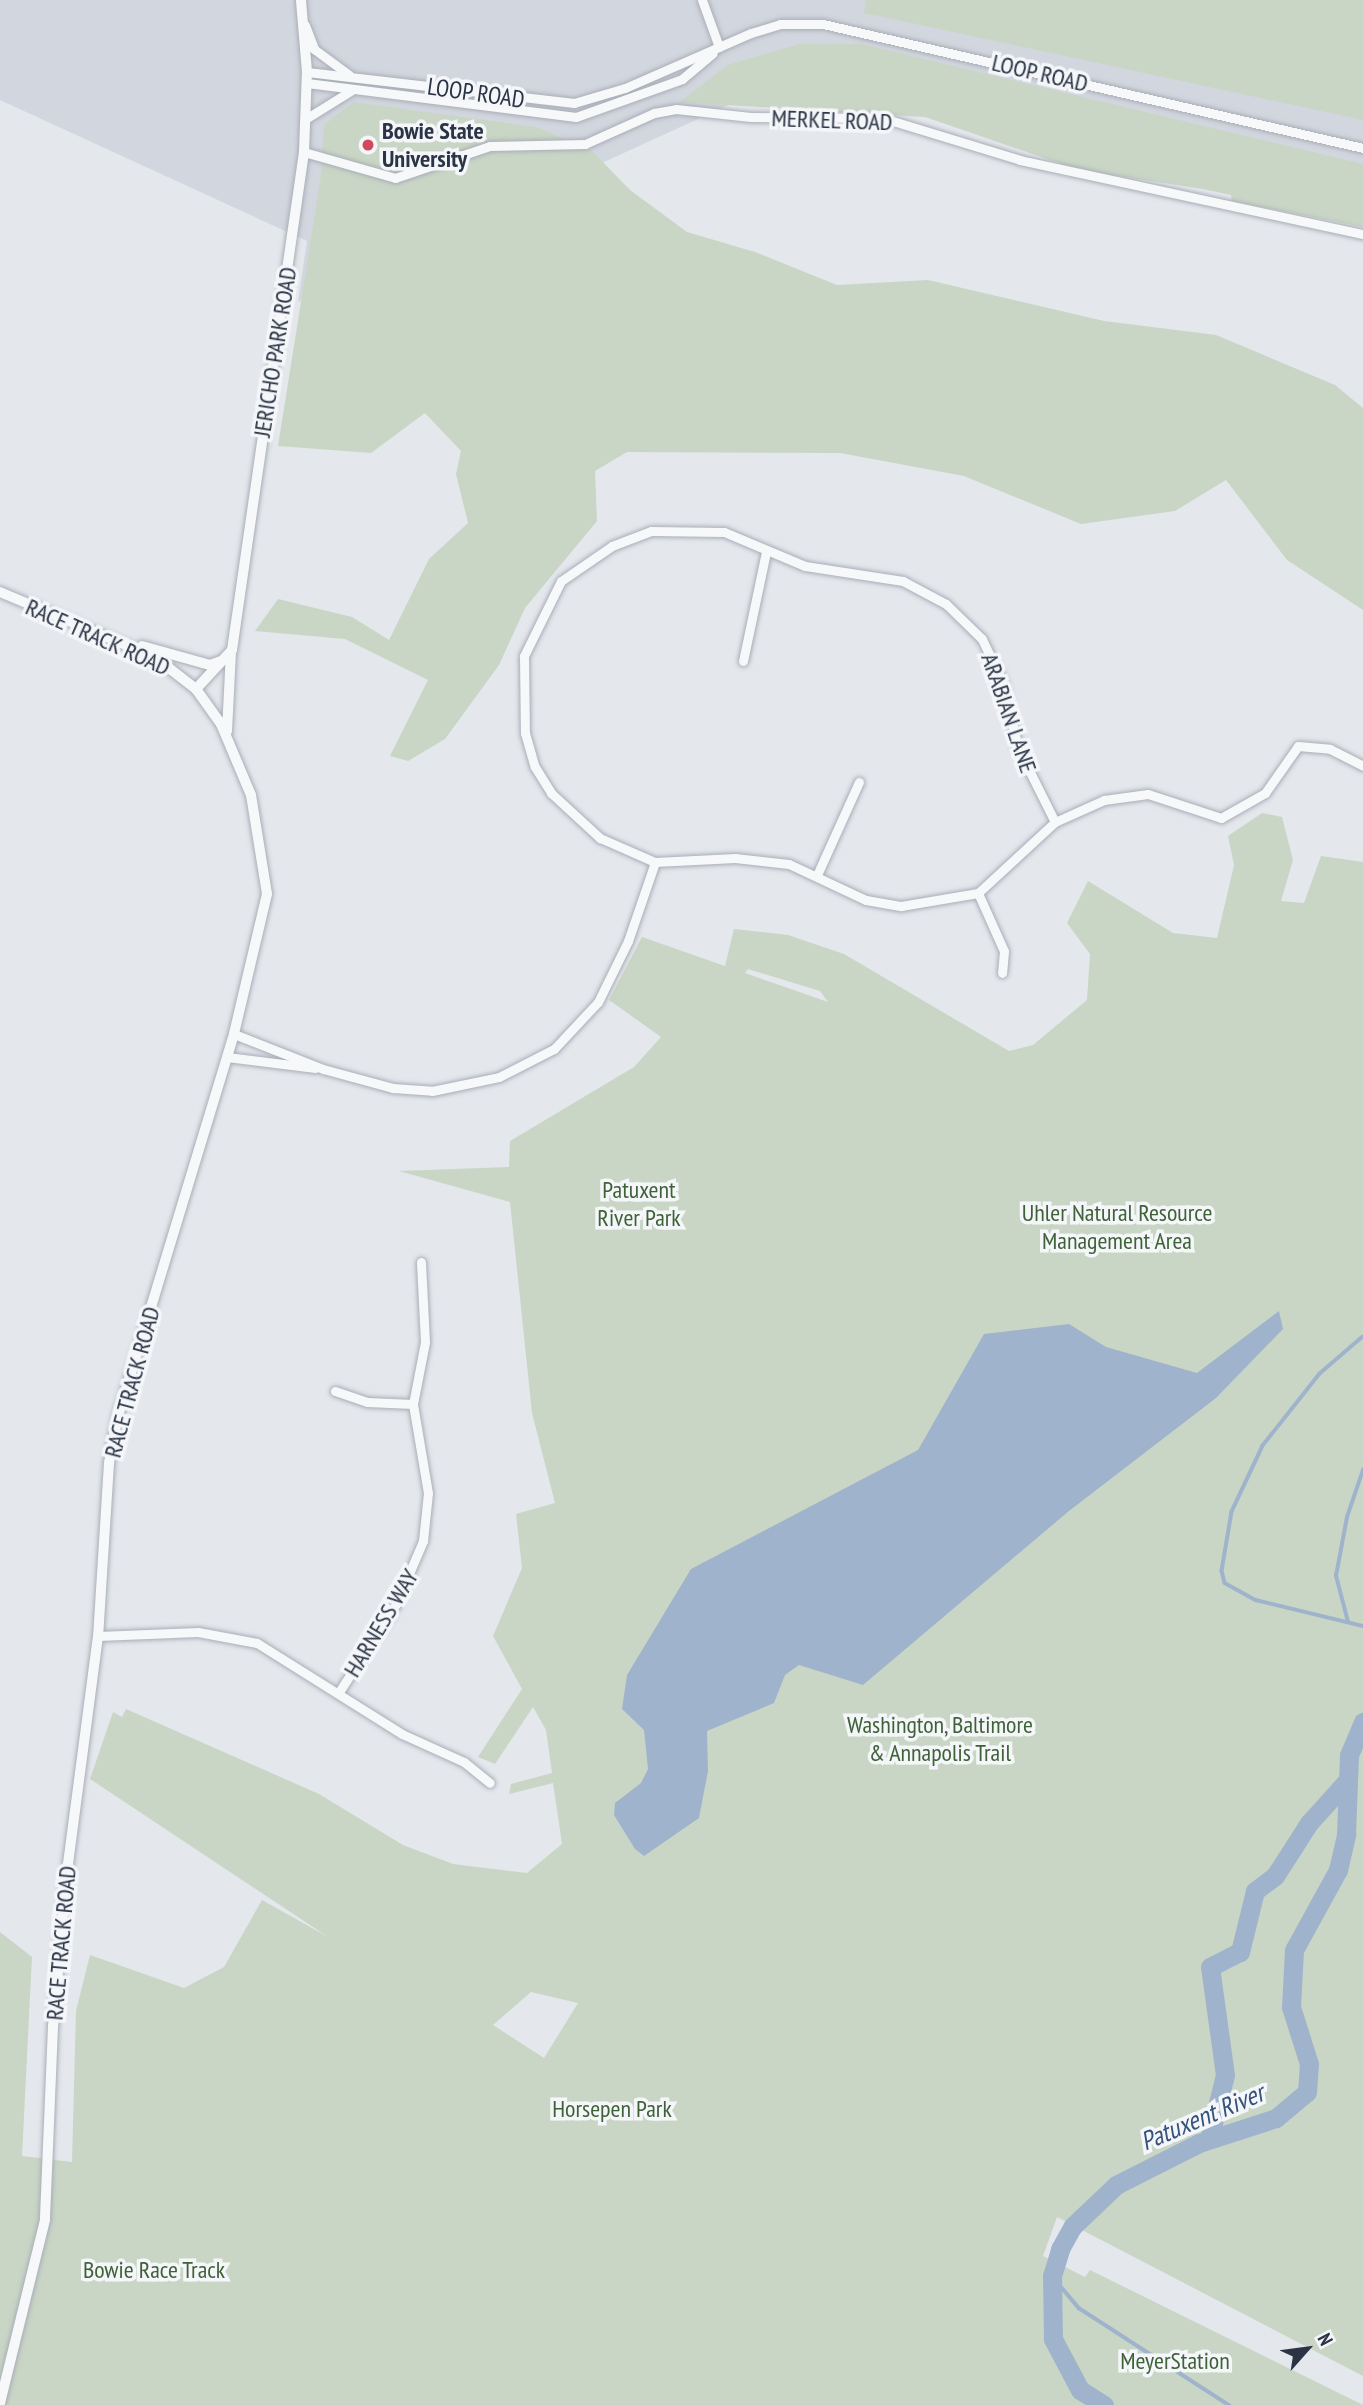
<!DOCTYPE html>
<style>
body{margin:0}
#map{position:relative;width:1363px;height:2405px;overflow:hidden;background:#e4e7ec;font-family:"PT Sans Narrow",sans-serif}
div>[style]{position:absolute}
.built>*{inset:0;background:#d2d6de}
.green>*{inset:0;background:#c9d6c5}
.water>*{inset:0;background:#9fb4cc}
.stream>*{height:3.5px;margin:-1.75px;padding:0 1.75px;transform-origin:1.75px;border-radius:1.75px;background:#9fb4cc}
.river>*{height:19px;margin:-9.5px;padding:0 9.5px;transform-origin:9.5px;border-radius:9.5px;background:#9fb4cc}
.roads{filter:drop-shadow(0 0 2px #a9aeb7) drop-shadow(0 0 2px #a9aeb7)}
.minor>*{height:9px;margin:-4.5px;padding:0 4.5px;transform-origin:4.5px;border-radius:4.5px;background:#f7f8fa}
.tertiary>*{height:10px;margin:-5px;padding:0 5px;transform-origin:5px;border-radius:5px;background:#f7f8fa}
.dots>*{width:19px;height:19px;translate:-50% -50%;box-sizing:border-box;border:4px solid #f4f6f9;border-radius:50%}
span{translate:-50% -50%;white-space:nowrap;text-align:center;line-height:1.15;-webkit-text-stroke:7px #f4f6f9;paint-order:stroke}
.street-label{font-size:24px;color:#2b3445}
.poi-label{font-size:24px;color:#2b3445;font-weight:700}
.left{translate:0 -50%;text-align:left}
.park-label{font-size:24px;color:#3f6138}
.water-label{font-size:26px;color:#34527a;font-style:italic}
.north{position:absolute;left:1272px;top:2314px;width:70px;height:70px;-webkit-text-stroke:5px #f4f6f9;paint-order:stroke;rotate:62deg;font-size:19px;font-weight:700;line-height:28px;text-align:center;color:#2b3445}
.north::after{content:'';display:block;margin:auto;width:24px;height:32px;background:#2b3445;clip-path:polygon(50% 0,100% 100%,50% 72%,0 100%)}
</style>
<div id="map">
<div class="built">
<i style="clip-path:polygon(0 0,1363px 0,1363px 183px,803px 71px,298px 302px,307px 241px,0 100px)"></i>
</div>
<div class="green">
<i style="clip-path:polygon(866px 0,1363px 0,1363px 120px,864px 13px)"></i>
<i style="clip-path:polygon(799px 44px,861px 44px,1363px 164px,1363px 227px,1232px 201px,1231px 195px,1203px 189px,1079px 170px,925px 117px,680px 102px,728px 65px)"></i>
<i style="clip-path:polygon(353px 102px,536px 127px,592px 151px,630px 190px,687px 232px,755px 252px,837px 285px,928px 280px,1104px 321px,1216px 335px,1335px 385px,1363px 408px,1363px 610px,1287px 560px,1226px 480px,1175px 511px,1081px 524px,964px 476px,840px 453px,627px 452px,595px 471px,597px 521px,525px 608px,499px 665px,445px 739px,408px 761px,390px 756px,428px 680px,345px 639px,255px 631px,278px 599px,352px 617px,389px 640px,429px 559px,468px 523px,456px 474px,461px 451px,425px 413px,371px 453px,278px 446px,321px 176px,324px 125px)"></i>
<i style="clip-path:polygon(evenodd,1262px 813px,1282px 817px,1293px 860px,1281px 901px,1304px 903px,1321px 856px,1363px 862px,1363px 2376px,1057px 2217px,1043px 2256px,1085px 2277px,1090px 2270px,1363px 2405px,0 2405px,0 1932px,32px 1957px,22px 2156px,72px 2162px,76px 2011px,90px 1955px,184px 1988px,224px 1967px,262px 1900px,328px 1937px,90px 1779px,113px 1712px,122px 1717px,126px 1709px,319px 1794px,403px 1845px,453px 1864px,527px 1873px,562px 1844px,553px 1783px,509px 1794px,511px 1784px,552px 1773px,546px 1730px,533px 1707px,495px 1764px,478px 1757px,522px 1689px,493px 1636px,522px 1568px,516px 1514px,555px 1503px,532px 1413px,510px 1202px,399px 1171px,509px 1167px,510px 1141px,634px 1067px,661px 1037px,609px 1000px,642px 937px,725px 966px,734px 929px,788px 935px,844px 954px,1009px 1051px,1033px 1045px,1087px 1000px,1090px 954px,1067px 923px,1088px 881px,1173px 933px,1217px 938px,1234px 865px,1228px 836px,1262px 813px,748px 969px,820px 991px,828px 1002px,745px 973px,748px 969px,1262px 813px,531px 1992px,578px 2003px,544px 2058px,493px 2025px,531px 1992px)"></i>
</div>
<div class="water">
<i style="clip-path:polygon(1279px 1311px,1283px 1329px,1216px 1398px,1069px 1511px,863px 1685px,799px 1665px,785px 1675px,774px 1703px,707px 1731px,708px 1771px,699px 1818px,644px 1856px,635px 1849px,614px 1815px,615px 1803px,641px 1783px,648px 1769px,644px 1730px,622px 1709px,627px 1675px,691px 1569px,918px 1450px,984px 1334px,1069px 1324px,1106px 1347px,1197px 1373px)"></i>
</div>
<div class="stream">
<i style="left:1363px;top:1337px;width:57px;rotate:139.3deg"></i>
<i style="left:1320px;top:1374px;width:92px;rotate:128.4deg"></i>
<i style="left:1263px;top:1446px;width:73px;rotate:115.2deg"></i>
<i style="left:1232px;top:1512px;width:60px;rotate:99.6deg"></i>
<i style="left:1222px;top:1571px;width:12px;rotate:76deg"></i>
<i style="left:1225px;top:1583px;width:35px;rotate:29deg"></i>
<i style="left:1256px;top:1600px;width:110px;rotate:13.7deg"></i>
<i style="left:1348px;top:1622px;width:48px;rotate:-104.6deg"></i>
<i style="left:1336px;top:1576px;width:60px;rotate:-79.4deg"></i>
<i style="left:1347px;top:1517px;width:50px;rotate:-71.2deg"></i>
<i style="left:1052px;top:2276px;width:42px;rotate:49.8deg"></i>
<i style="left:1079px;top:2308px;width:179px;rotate:32.9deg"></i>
</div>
<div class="river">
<i style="left:1209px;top:2139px;width:66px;rotate:-76deg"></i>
<i style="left:1225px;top:2075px;width:109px;rotate:-97.9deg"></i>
<i style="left:1210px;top:1967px;width:34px;rotate:-27deg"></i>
<i style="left:1240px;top:1952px;width:63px;rotate:-76.2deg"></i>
<i style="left:1255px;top:1891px;width:25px;rotate:-37deg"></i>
<i style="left:1275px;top:1876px;width:63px;rotate:-57.3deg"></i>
<i style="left:1309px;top:1823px;width:57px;rotate:-47.9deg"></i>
<i style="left:1104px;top:2405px;width:28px;rotate:-148deg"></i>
<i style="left:1080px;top:2390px;width:58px;rotate:-117.9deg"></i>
<i style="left:1053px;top:2339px;width:63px;rotate:-90.9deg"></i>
<i style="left:1052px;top:2276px;width:28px;rotate:-73deg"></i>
<i style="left:1060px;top:2249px;width:26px;rotate:-61deg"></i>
<i style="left:1073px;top:2226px;width:59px;rotate:-43.6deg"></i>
<i style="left:1116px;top:2185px;width:93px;rotate:-26.8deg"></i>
<i style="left:1199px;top:2143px;width:81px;rotate:-18deg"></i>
<i style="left:1276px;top:2118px;width:40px;rotate:-40deg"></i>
<i style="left:1307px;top:2092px;width:28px;rotate:-86deg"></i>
<i style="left:1309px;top:2064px;width:60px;rotate:-107.5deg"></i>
<i style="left:1291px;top:2007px;width:57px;rotate:-87deg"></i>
<i style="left:1294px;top:1950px;width:91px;rotate:-61.2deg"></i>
<i style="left:1338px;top:1870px;width:37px;rotate:-77deg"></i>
<i style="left:1346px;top:1834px;width:79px;rotate:-87.8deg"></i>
<i style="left:1349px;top:1755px;width:36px;rotate:-67deg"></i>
</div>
<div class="roads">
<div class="minor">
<i style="left:702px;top:0;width:50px;rotate:70.1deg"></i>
<i style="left:305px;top:25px;width:26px;rotate:69deg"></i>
<i style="left:314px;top:49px;width:44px;rotate:36.6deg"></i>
<i style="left:307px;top:72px;width:269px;rotate:6.6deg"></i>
<i style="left:574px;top:103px;width:53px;rotate:-16.4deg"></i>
<i style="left:625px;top:88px;width:137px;rotate:-23.6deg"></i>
<i style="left:751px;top:33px;width:30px;rotate:-17deg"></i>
<i style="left:780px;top:24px;width:43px"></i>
<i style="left:823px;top:24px;width:554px;rotate:12.93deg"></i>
<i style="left:307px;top:83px;width:271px;rotate:7.2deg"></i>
<i style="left:576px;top:117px;width:113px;rotate:-19.7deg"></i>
<i style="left:682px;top:79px;width:40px;rotate:-40deg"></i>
<i style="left:307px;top:118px;width:53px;rotate:-31.9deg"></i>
<i style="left:304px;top:152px;width:95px;rotate:15.9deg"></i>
<i style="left:395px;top:178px;width:100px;rotate:-18.6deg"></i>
<i style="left:490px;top:146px;width:95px;rotate:-1.2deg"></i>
<i style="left:585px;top:144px;width:76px;rotate:-24.2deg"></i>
<i style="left:654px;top:113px;width:22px;rotate:-10deg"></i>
<i style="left:676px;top:109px;width:75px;rotate:6.1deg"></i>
<i style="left:751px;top:117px;width:132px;rotate:0.4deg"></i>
<i style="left:883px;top:118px;width:143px;rotate:17deg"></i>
<i style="left:1020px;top:160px;width:351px;rotate:12.2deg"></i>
<i style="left:743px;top:661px;width:111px;rotate:-78.1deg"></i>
<i style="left:1055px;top:822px;width:83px;rotate:-116.6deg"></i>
<i style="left:1018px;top:748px;width:69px;rotate:-103.4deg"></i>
<i style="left:1002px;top:681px;width:47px;rotate:-115.5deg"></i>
<i style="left:982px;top:639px;width:50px;rotate:-135.8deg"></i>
<i style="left:946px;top:604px;width:49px;rotate:-151.9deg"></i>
<i style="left:903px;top:581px;width:99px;rotate:-171.3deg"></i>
<i style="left:805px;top:566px;width:88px;rotate:-157.2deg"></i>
<i style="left:724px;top:532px;width:73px;rotate:-179.2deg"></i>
<i style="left:651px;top:531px;width:42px;rotate:159deg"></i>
<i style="left:612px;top:546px;width:62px;rotate:145.5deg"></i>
<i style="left:561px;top:581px;width:84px;rotate:116.3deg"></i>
<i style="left:524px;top:656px;width:77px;rotate:89.3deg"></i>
<i style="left:525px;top:733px;width:35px;rotate:74deg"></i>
<i style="left:535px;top:767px;width:31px;rotate:58deg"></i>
<i style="left:551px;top:793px;width:67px;rotate:42.6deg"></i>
<i style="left:600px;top:838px;width:60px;rotate:23.6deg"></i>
<i style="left:655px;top:862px;width:80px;rotate:-2.9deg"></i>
<i style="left:735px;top:858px;width:54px;rotate:6.3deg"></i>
<i style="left:789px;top:864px;width:85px;rotate:25.1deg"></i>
<i style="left:866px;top:900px;width:36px;rotate:10deg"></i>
<i style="left:901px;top:906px;width:78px;rotate:-9.6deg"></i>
<i style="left:978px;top:893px;width:105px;rotate:-42.7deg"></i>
<i style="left:1055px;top:822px;width:54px;rotate:-24.2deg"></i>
<i style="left:1104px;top:800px;width:44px;rotate:-7.8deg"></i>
<i style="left:1148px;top:794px;width:77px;rotate:18.2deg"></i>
<i style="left:1221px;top:818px;width:51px;rotate:-29.6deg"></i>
<i style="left:1265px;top:793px;width:57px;rotate:-54.9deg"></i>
<i style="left:1298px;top:746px;width:32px;rotate:5deg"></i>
<i style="left:1330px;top:749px;width:37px;rotate:27deg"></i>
<i style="left:817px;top:875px;width:102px;rotate:-65.7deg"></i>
<i style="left:978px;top:893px;width:64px;rotate:65.9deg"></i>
<i style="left:1004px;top:951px;width:22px;rotate:95deg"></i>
<i style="left:234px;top:1034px;width:96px;rotate:21.5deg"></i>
<i style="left:323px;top:1069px;width:73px;rotate:15.2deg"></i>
<i style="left:393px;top:1088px;width:39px;rotate:4deg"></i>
<i style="left:432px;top:1091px;width:68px;rotate:-11.8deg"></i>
<i style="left:499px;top:1077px;width:62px;rotate:-27deg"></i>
<i style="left:554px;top:1049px;width:64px;rotate:-46.9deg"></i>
<i style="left:598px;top:1002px;width:68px;rotate:-63.8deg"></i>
<i style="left:628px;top:941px;width:83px;rotate:-71.1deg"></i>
<i style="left:227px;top:1057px;width:89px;rotate:7.1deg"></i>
<i style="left:335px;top:1391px;width:34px;rotate:19deg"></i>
<i style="left:367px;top:1402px;width:46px;rotate:2.5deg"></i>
<i style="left:98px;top:1636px;width:100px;rotate:-2.3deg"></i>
<i style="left:198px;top:1632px;width:60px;rotate:10.6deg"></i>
<i style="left:257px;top:1643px;width:171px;rotate:32.1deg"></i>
<i style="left:402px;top:1734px;width:68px;rotate:24.3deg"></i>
<i style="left:464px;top:1762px;width:33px;rotate:39deg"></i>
<i style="left:339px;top:1692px;width:105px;rotate:-57.1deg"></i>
<i style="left:396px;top:1604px;width:69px;rotate:-66.8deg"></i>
<i style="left:423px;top:1541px;width:48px;rotate:-84.1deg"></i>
<i style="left:428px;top:1493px;width:90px;rotate:-99.6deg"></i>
<i style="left:413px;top:1404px;width:63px;rotate:-79deg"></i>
<i style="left:425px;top:1342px;width:80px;rotate:-92.9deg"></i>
</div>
<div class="tertiary">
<i style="left:0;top:592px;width:169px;rotate:22.9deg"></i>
<i style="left:156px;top:658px;width:51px;rotate:37.8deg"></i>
<i style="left:196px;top:689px;width:43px;rotate:54.5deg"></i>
<i style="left:221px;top:724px;width:77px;rotate:67.1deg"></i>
<i style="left:251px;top:795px;width:100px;rotate:80.8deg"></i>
<i style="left:267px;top:894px;width:144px;rotate:103.3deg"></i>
<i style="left:234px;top:1034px;width:403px;rotate:106.9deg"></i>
<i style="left:117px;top:1420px;width:44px;rotate:100.5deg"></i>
<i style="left:109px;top:1463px;width:173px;rotate:93.6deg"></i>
<i style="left:98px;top:1636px;width:236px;rotate:97.5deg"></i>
<i style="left:67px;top:1870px;width:158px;rotate:95.1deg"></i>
<i style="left:53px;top:2027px;width:193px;rotate:92.4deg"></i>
<i style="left:45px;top:2220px;width:188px;rotate:103.8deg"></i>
<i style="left:142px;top:646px;width:71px;rotate:15.6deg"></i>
<i style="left:210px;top:665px;width:15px;rotate:-20deg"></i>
<i style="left:196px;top:689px;width:53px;rotate:-47.3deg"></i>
<i style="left:232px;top:650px;width:503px;rotate:-81.77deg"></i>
<i style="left:304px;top:152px;width:80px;rotate:-87.9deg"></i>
<i style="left:307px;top:72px;width:72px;rotate:-94.8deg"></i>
<i style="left:227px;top:731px;width:78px;rotate:-87.1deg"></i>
</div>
</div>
<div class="dots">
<i style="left:368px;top:145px;background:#d1495b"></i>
</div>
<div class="street-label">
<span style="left:1040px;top:73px;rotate:13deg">LOOP ROAD</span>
<span style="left:476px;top:93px;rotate:8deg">LOOP ROAD</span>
<span style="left:832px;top:120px;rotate:2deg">MERKEL ROAD</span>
<span style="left:275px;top:352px;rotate:-81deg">JERICHO PARK ROAD</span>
<span style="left:98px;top:637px;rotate:24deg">RACE TRACK ROAD</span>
<span style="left:1009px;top:713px;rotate:71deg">ARABIAN LANE</span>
<span style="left:132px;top:1382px;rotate:-75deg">RACE TRACK ROAD</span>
<span style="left:381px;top:1623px;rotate:-59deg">HARNESS WAY</span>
<span style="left:61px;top:1943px;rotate:-85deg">RACE TRACK ROAD</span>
</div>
<div class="poi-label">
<span class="left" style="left:382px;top:145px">Bowie State<br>University</span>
</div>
<div class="park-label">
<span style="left:639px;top:1204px">Patuxent<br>River Park</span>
<span style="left:1117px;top:1227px">Uhler Natural Resource<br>Management Area</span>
<span style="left:940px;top:1739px">Washington, Baltimore<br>&amp; Annapolis Trail</span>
<span style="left:612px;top:2109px">Horsepen Park</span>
<span style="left:154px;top:2270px">Bowie Race Track</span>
<span style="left:1175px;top:2361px">MeyerStation</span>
</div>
<div class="water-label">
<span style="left:1202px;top:2117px;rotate:-23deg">Patuxent River</span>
</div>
<div class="north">N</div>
</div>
